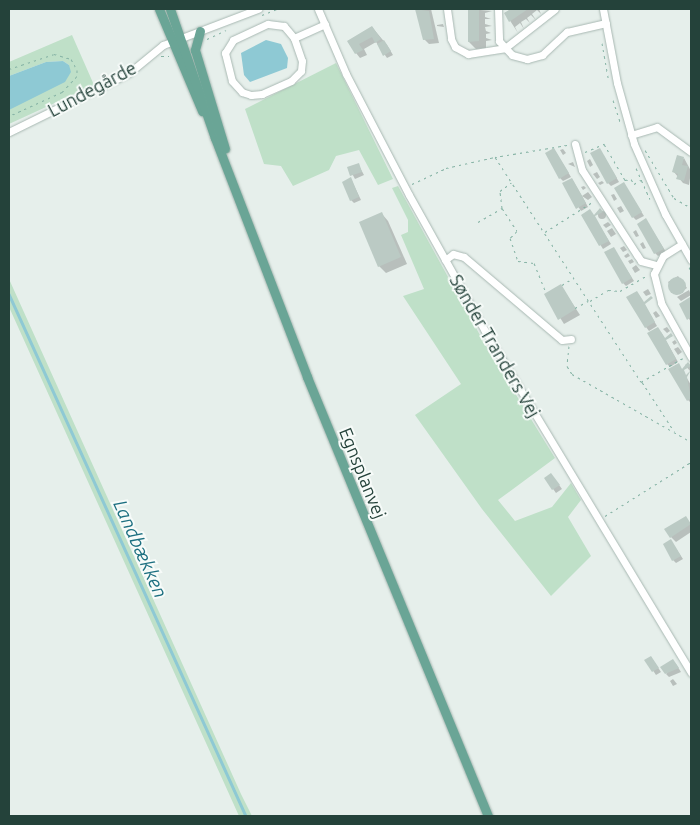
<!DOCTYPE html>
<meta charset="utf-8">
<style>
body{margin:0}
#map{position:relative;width:700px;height:825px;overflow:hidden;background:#e6efeb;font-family:Ubuntu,sans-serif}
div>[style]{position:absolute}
.green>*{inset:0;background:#bfe0c8}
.water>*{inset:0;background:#8ec9d4}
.shadow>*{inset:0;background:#0003}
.round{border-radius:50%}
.stream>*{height:2.5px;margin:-1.25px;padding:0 1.25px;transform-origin:1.25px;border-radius:1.25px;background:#8ec9d4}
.building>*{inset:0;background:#bbcac4}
.path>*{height:1px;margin-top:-0.5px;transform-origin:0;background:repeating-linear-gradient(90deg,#86b3a5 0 2.5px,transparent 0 6.5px)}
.roads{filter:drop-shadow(0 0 1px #a8b8b2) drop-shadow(0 0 1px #a8b8b2)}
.minor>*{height:7px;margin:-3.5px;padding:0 3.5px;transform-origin:3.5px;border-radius:3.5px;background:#fff}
.major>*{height:9px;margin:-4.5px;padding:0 4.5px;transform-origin:4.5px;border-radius:4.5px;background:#6aa596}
span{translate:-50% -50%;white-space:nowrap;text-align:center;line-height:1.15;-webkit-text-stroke:4px #f7fbf9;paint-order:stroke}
.street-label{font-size:18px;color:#24423a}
.water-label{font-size:19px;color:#1c6f80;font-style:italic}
.frame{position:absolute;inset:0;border:10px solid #24423a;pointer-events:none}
</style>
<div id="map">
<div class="green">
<i style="clip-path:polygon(72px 35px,94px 85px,9px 124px,9px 110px,69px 65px,63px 61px,46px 62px,9px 76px,9px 62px)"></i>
<i style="clip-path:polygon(336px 63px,393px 179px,378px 185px,359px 150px,336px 156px,329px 170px,293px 186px,281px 166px,264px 164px,245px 109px)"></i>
<i style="clip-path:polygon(398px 186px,486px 346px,555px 458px,498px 500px,515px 521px,552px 507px,571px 483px,581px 500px,568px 517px,591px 556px,551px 596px,482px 509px,415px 415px,461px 384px,403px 296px,424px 289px,401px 235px,408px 232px,408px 220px,392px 188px)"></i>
<i style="clip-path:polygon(9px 279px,241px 794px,252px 816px,239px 816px,9px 307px)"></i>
</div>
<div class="water">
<i style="clip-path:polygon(266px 40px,281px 44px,288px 58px,287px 68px,250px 82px,244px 75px,241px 53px)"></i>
<i style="clip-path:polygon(63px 61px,69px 65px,71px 72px,65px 82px,9px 110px,9px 76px,46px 62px)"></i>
</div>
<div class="shadow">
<i style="clip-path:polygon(417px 9px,431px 9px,439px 43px,429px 44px,424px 39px)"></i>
<i style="clip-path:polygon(469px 9px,492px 11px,485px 13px,485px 17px,491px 19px,485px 19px,485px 24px,492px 26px,485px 27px,486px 31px,491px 33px,486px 34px,486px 38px,492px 40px,486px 41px,486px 48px,476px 49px,469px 42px)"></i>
<i style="clip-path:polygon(511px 9px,539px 9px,541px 14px,537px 10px,532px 14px,536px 20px,531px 15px,527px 18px,530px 23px,526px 19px,521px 22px,524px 29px,520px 23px,515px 27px,518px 33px,505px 13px)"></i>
<i style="clip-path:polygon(443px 24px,444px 27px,437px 26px,437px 25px)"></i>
<i style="clip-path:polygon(372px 27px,387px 45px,393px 55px,387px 58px,376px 42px,364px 49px,367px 55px,360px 58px,356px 53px,348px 42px)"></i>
<i style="clip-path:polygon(554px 149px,571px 177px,563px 181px,560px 178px)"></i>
<i style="clip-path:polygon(563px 149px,566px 153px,563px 155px,560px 150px)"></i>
<i style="clip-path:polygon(602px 153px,619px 182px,611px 186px,608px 183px)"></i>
<i style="clip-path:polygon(684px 158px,691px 171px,689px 185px,683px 183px,674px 172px)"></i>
<i style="clip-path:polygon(590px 159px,593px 165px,590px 167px,587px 161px)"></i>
<i style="clip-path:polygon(573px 162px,575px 167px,568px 164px)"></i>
<i style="clip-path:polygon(358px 164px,364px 175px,355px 179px,349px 168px)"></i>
<i style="clip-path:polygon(597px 172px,600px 177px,597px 179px,593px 174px)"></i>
<i style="clip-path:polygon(351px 179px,361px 200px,354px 203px,351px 200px)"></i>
<i style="clip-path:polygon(572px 179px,582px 196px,588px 192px,592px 197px,588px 200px,582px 196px,588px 207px,581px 211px,564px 184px)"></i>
<i style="clip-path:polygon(602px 181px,604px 183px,600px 185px,598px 183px)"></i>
<i style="clip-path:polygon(624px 184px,644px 216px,636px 220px,633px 217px)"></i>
<i style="clip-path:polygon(584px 186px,586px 188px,583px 190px,581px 187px)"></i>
<i style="clip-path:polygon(614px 194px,617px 199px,614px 201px,611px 195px)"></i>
<i style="clip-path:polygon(621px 206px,624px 211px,620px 213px,617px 208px)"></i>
<i style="clip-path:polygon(590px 211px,611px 244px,603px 249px,582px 215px)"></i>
<i class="round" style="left:598px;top:211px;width:8px;height:8px"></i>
<i style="clip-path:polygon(382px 214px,388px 221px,407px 264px,386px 273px,379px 266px)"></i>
<i style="clip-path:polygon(646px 220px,666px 252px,658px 256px,655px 253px)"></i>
<i style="clip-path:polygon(608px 222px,611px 225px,606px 228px,603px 225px)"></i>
<i style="clip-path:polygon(612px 228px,616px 234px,611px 237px,607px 231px)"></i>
<i style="clip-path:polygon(636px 230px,639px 236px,636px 237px,633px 232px)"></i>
<i style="clip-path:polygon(643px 242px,646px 248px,643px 249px,640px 244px)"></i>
<i style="clip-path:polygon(624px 246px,627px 250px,623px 252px,620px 248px)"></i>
<i style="clip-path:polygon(613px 248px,634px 281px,626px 286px,623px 283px)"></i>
<i style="clip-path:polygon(628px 253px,630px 256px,626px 258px,624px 256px)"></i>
<i style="clip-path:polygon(632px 259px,634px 262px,630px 264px,628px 261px)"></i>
<i style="clip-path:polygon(636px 265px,640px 270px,635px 273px,632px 268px)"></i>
<i style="clip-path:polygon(678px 276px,687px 288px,676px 295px,668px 282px)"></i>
<i style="clip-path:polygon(561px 286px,580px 315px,564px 324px,546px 295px)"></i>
<i style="clip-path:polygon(648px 289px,651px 294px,646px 296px,643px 292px)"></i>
<i style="clip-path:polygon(689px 290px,691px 295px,681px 301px,677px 297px)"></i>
<i style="clip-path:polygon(639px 295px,657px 326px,649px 331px,646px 327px)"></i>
<i style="clip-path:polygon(690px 299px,691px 300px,691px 322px,680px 305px)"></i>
<i style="clip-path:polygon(656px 311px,660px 316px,656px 318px,653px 313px)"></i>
<i style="clip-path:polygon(667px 327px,670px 331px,667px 333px,663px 329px)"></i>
<i style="clip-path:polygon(661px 332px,678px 362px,670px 367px,667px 364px)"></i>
<i style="clip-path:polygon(675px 340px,677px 343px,674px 345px,672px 342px)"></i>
<i style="clip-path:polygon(678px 347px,682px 352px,678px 355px,674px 349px)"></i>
<i style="clip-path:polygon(688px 363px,691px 367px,690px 371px,685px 365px)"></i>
<i style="clip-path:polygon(679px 365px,691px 385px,691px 403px,688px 400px)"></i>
<i style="clip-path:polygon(545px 478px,554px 478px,562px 489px,556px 493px)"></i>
<i style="clip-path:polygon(685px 518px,691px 524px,691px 532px,676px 542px,671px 537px)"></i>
<i style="clip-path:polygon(671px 541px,683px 559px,676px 563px,673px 560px)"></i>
<i style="clip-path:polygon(651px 657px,661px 672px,656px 675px,646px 660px)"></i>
<i style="clip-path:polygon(676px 664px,681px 672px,669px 677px,666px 674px)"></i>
<i style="clip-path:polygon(673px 679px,677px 684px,673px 686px,670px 681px)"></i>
</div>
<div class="stream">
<i style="left:9px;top:294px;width:573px;rotate:65.58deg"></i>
</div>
<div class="building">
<i style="clip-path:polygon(415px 9px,429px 11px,434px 39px,423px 40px)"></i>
<i style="clip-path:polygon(468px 9px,479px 9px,479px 41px,468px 42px)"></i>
<i style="clip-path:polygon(511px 9px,528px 9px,509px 22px,504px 13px)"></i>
<i style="clip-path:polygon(372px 26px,381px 39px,375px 43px,372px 37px,359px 44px,363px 50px,355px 54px,347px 41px)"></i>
<i style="clip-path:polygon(384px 40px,391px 51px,383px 56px,377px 44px)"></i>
<i style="clip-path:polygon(554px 148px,569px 173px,559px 179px,545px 153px)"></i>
<i style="clip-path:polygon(600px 148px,617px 178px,607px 184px,590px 153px)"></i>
<i style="clip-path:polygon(677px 155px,684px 157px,682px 165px,688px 166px,684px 181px,676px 179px,678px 174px,672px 172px)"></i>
<i style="clip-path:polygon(359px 163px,362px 172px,350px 176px,347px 167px)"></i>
<i style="clip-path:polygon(351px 177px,359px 197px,350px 201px,342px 182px)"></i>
<i style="clip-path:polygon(572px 178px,586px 203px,576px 209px,562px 183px)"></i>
<i style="clip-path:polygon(624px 182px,642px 212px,632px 218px,614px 188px)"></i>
<i style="clip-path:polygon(600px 208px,603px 212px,595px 216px,609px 241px,599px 246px,581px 215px,590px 209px,594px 215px)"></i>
<i style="clip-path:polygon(382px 212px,401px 257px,378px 267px,359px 222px)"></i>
<i style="clip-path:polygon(646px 218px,664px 249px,654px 254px,637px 224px)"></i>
<i style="clip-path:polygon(614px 247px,632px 278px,622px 284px,604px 252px)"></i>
<i class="round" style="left:668px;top:277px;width:18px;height:18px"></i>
<i style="clip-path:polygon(561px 284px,576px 309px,558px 320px,544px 294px)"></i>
<i style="clip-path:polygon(637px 291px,644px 302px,651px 296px,653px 298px,645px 304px,655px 322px,645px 328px,626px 297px)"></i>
<i style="clip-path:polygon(690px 297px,691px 317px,687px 320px,679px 304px)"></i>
<i style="clip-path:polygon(658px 327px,665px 338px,671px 333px,673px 336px,666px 340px,676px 359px,666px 365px,647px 333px)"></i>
<i style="clip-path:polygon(688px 362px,691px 366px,684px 370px,686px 375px,691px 370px,687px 377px,691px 398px,687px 401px,668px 369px,679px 363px,682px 369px)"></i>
<i style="clip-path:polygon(551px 473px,560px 485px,552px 490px,544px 478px)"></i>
<i style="clip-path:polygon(686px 516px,691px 524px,670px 538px,664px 529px)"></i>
<i style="clip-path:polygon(671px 539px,681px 556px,672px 561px,663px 544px)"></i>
<i style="clip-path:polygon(651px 656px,659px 668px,652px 672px,644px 660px)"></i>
<i style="clip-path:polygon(673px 659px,679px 668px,665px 674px,660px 667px)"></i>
</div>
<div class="path">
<i style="left:262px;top:15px;width:16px;rotate:-22deg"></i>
<i style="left:207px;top:39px;width:21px;rotate:-25deg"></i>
<i style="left:602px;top:43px;width:39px;rotate:80deg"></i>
<i style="left:161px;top:56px;width:8px"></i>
<i style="left:9px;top:69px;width:47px;rotate:-18.4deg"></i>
<i style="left:54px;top:54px;width:18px;rotate:16deg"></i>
<i style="left:71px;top:59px;width:13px;rotate:61deg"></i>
<i style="left:77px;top:70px;width:6px;rotate:90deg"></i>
<i style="left:77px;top:76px;width:22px;rotate:133deg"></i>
<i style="left:62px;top:92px;width:58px;rotate:155.6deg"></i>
<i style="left:613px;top:100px;width:23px;rotate:72deg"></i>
<i style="left:567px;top:145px;width:73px;rotate:170.5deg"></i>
<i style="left:495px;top:157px;width:268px;rotate:57deg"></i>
<i style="left:641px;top:382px;width:48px;rotate:-29.7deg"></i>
<i style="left:645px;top:150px;width:56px;rotate:58.9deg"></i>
<i style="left:674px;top:198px;width:20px;rotate:30deg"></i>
<i style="left:585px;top:152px;width:21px;rotate:-23deg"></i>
<i style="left:604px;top:144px;width:42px;rotate:59.7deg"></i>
<i style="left:625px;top:180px;width:6px;rotate:-9deg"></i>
<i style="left:631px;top:179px;width:6px;rotate:59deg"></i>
<i style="left:634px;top:184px;width:8px;rotate:-30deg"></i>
<i style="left:636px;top:168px;width:34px;rotate:66deg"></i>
<i style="left:412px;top:184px;width:38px;rotate:-25deg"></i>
<i style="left:446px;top:168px;width:50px;rotate:-12.7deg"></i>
<i style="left:502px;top:208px;width:27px;rotate:57deg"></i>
<i style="left:517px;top:231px;width:10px;rotate:135deg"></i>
<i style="left:510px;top:238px;width:24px;rotate:71deg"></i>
<i style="left:518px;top:261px;width:16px;rotate:7deg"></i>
<i style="left:534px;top:263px;width:32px;rotate:68deg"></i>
<i style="left:478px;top:222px;width:28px;rotate:-30deg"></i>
<i style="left:502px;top:208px;width:17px;rotate:-97deg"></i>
<i style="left:500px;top:191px;width:14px;rotate:-36deg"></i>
<i style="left:545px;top:232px;width:58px;rotate:-32.3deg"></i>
<i style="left:689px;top:267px;width:4px;rotate:63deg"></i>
<i style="left:562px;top:285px;width:13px;rotate:-32deg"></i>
<i style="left:590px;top:301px;width:21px;rotate:-31deg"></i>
<i style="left:608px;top:290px;width:12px;rotate:5deg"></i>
<i style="left:620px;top:291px;width:30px;rotate:-30deg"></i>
<i style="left:575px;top:308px;width:15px;rotate:-28deg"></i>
<i style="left:569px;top:346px;width:20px;rotate:96deg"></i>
<i style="left:567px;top:366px;width:9px;rotate:58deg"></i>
<i style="left:572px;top:374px;width:137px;rotate:29.7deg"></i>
<i style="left:642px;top:382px;width:59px;rotate:56.9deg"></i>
<i style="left:605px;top:516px;width:102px;rotate:-32.1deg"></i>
</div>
<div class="roads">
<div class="minor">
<i style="left:318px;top:9px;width:71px;rotate:66.7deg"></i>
<i style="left:346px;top:74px;width:136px;rotate:62.5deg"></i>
<i style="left:409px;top:195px;width:156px;rotate:60.8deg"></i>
<i style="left:485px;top:331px;width:399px;rotate:58.9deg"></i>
<i style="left:447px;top:9px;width:30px;rotate:82deg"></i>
<i style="left:451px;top:39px;width:9px;rotate:63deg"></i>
<i style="left:455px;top:47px;width:15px;rotate:28deg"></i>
<i style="left:468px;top:54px;width:37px;rotate:-9deg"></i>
<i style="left:505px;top:48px;width:63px;rotate:-38deg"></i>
<i style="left:498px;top:9px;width:32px;rotate:88deg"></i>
<i style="left:499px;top:41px;width:19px;rotate:47deg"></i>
<i style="left:512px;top:55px;width:16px;rotate:15deg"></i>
<i style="left:527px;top:59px;width:16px;rotate:-15deg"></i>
<i style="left:542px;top:55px;width:34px;rotate:-43deg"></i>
<i style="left:567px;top:32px;width:40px;rotate:-13deg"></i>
<i style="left:603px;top:9px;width:75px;rotate:79.3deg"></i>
<i style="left:617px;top:83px;width:63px;rotate:74.4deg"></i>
<i style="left:634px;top:144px;width:77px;rotate:66.1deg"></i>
<i style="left:665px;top:214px;width:53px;rotate:60.5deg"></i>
<i style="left:294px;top:38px;width:24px;rotate:71deg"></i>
<i style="left:302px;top:61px;width:10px;rotate:96deg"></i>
<i style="left:301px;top:71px;width:14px;rotate:135deg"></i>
<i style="left:291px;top:81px;width:32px;rotate:156deg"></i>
<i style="left:262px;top:94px;width:11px;rotate:175deg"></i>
<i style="left:251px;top:95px;width:9px;rotate:-162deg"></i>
<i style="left:242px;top:92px;width:15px;rotate:-132deg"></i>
<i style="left:232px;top:81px;width:29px;rotate:-104deg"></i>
<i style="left:225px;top:53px;width:15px;rotate:-58deg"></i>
<i style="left:233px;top:40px;width:38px;rotate:-25deg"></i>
<i style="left:268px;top:24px;width:16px;rotate:7deg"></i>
<i style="left:284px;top:26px;width:16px;rotate:50deg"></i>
<i style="left:294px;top:38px;width:34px;rotate:-24deg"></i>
<i style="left:9px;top:132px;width:134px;rotate:-26.2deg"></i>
<i style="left:129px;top:73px;width:44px;rotate:-39.5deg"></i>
<i style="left:163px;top:45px;width:102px;rotate:-20.8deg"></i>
<i style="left:631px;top:135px;width:27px;rotate:-17deg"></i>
<i style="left:657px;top:127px;width:42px;rotate:36.3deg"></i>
<i style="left:575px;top:144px;width:27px;rotate:75deg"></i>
<i style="left:582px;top:170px;width:101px;rotate:57.1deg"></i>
<i style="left:637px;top:255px;width:7px;rotate:56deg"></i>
<i style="left:641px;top:261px;width:16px;rotate:15deg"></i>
<i style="left:682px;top:244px;width:22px;rotate:148deg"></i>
<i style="left:663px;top:256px;width:20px;rotate:117deg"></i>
<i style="left:654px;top:274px;width:30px;rotate:76deg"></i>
<i style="left:661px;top:303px;width:62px;rotate:60.9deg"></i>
<i style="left:445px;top:260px;width:10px;rotate:-37deg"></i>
<i style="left:453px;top:254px;width:11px;rotate:15deg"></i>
<i style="left:464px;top:257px;width:128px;rotate:40.3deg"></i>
<i style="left:562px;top:340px;width:9px;rotate:-6deg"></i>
</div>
<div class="major">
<i style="left:159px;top:9px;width:111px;rotate:67.1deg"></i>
<i style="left:170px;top:9px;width:137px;rotate:70.8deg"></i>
<i style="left:215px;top:138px;width:256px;rotate:68.9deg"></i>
<i style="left:307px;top:377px;width:475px;rotate:67.6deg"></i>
<i style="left:200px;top:31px;width:20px;rotate:105deg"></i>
<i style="left:195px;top:50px;width:103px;rotate:73.1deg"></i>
</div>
</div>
<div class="street-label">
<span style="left:92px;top:89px;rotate:-28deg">Lundegårde</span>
<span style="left:495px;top:346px;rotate:60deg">Sønder Tranders Vej</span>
<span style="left:363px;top:473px;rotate:68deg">Egnsplanvej</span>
</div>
<div class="water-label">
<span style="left:140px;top:549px;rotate:66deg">Landbækken</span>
</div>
<div class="frame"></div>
</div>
